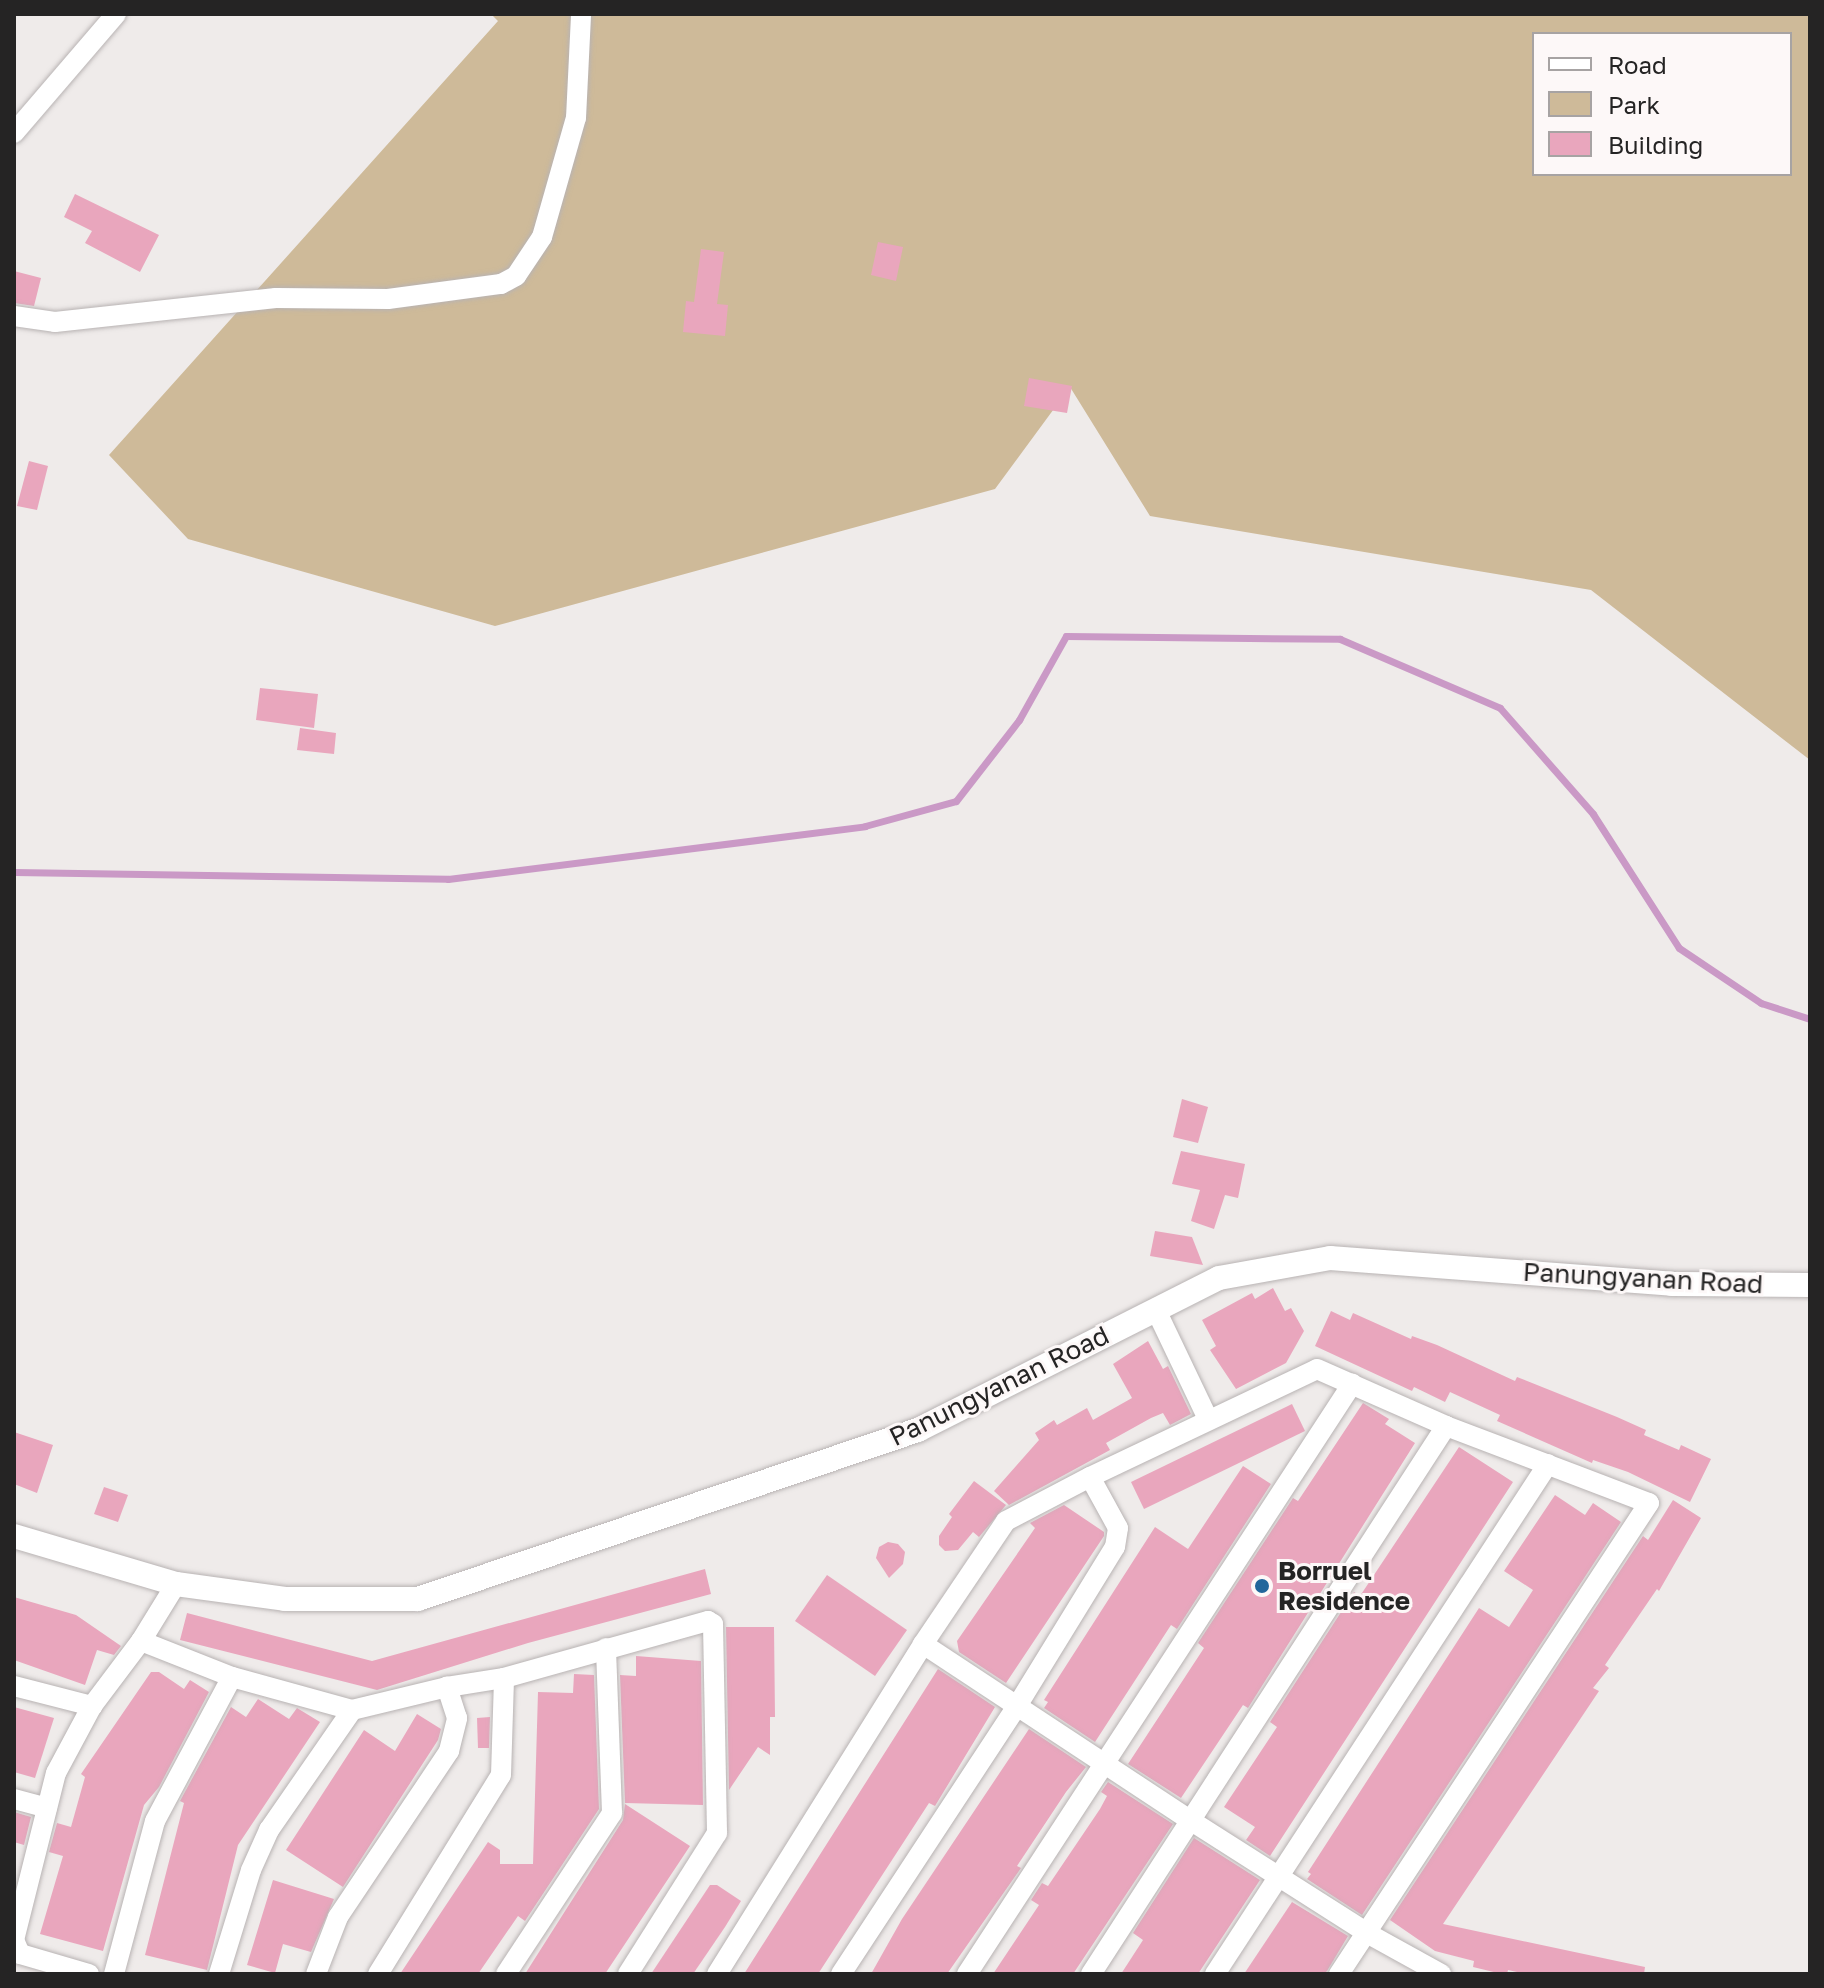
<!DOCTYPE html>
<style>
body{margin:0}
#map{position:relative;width:1824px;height:1988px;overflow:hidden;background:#efebea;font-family:"Golos Text",sans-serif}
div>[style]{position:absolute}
.green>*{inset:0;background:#ceba99}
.stream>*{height:7px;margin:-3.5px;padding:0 3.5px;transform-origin:3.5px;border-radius:3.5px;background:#ca99c6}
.building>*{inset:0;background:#e9a6bd}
.roads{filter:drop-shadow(0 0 2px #b8b3b3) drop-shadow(0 0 2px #b8b3b3)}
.minor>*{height:20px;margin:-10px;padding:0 10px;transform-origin:10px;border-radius:10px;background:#fff}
.tertiary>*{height:24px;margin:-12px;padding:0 12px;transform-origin:12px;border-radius:12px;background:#fff}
.dots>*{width:22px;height:22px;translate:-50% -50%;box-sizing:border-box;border:4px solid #fdf8f8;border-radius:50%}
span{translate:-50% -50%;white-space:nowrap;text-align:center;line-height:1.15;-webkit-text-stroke:6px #fdf8f8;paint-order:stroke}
.street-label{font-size:26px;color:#252424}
.poi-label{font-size:26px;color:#252424;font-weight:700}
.left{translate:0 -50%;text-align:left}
.frame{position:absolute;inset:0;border:16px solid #252424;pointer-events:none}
.legend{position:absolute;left:1532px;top:32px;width:260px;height:144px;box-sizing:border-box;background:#fdf8f8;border:2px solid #a7a3a3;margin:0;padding:10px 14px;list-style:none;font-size:24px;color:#252424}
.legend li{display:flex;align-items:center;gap:16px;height:40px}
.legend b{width:40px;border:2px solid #a7a3a3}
</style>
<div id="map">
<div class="green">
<i style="clip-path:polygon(evenodd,491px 14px,1810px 14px,1810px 760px,1591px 590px,1150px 516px,1070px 387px,995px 489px,495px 626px,188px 539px,109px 455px,498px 21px,491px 14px,1534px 34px,1790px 34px,1790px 174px,1534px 174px,1534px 34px)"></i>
</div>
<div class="stream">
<i style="left:14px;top:872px;width:434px;rotate:0.9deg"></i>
<i style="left:448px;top:879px;width:420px;rotate:-7.2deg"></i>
<i style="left:865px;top:826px;width:94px;rotate:-15.4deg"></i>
<i style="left:956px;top:801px;width:103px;rotate:-52.1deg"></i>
<i style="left:1019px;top:720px;width:96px;rotate:-60.8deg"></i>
<i style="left:1066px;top:636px;width:274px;rotate:0.6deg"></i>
<i style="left:1340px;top:639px;width:174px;rotate:23.3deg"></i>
<i style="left:1500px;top:708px;width:141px;rotate:48.7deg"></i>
<i style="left:1593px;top:814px;width:159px;rotate:57.3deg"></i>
<i style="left:1679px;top:948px;width:99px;rotate:33.9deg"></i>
<i style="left:1761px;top:1003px;width:52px;rotate:18.1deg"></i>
</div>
<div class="building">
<i style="clip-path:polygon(75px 194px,159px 235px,140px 272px,85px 243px,92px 231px,64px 217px)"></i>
<i style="clip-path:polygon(878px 242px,903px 247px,896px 281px,871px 275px)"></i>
<i style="clip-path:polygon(701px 249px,724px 252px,717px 304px,728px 305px,725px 336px,683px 332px,686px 301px,694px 302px)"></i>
<i style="clip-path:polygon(14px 271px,41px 278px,34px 306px,14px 303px)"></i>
<i style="clip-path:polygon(1029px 378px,1072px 386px,1067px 413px,1024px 406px)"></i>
<i style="clip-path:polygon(29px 461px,48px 466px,37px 510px,17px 506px)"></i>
<i style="clip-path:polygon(260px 688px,318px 694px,314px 728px,256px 720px)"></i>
<i style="clip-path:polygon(300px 728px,336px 733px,334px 754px,297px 750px)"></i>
<i style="clip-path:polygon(1182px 1099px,1208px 1107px,1198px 1143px,1173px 1137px)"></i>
<i style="clip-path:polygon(1181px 1151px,1245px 1164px,1238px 1198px,1225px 1195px,1214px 1229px,1191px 1221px,1200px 1190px,1172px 1184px)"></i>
<i style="clip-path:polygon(1155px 1231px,1192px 1237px,1203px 1265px,1150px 1256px)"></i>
<i style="clip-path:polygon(1273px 1288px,1285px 1311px,1291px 1308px,1304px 1331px,1286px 1363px,1236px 1389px,1210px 1350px,1216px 1346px,1202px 1320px,1252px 1293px,1255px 1299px)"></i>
<i style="clip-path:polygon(1331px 1311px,1350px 1320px,1353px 1313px,1411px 1339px,1412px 1336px,1437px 1345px,1515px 1381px,1517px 1377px,1617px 1417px,1646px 1430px,1644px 1435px,1679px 1450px,1681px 1445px,1711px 1459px,1690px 1502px,1628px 1472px,1593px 1460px,1592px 1463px,1497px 1421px,1500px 1415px,1450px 1392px,1445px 1402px,1414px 1387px,1412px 1391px,1315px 1346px)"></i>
<i style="clip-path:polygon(1148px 1341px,1163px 1369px,1168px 1366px,1191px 1414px,1170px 1425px,1163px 1413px,1151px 1418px,1106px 1443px,1110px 1450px,1009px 1505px,994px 1491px,1039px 1440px,1035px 1433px,1054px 1420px,1057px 1425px,1087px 1408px,1093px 1420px,1132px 1398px,1113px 1364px)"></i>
<i style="clip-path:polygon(1363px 1403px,1389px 1419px,1385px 1424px,1415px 1443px,1248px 1708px,1243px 1705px,1181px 1798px,1128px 1764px,1204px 1648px,1198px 1643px,1293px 1498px,1298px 1501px)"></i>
<i style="clip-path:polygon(1292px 1404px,1305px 1431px,1144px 1509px,1131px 1482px)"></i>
<i style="clip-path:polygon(14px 1432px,53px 1445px,37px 1493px,14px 1484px)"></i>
<i style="clip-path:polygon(1459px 1447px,1513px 1482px,1270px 1856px,1246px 1840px,1255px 1827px,1224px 1807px,1277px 1727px,1270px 1722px,1354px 1592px,1360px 1596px)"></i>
<i style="clip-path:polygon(1243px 1466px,1271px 1484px,1177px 1629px,1171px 1625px,1095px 1742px,1044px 1708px,1048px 1702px,1044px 1700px,1155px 1527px,1188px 1549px)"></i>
<i style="clip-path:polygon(974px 1481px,1006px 1505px,979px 1537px,973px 1532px,958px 1550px,945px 1551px,939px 1545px,939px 1536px,952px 1517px,949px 1514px)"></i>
<i style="clip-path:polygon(104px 1487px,128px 1495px,118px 1522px,94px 1514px)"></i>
<i style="clip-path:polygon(1555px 1495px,1585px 1515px,1593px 1503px,1621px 1522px,1362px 1915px,1307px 1879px,1311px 1874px,1308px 1872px,1479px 1608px,1509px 1627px,1533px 1590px,1504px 1571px)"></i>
<i style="clip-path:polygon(1673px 1500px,1701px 1518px,1659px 1591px,1657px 1589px,1605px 1665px,1609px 1668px,1593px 1688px,1599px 1691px,1443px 1924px,1645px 1967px,1644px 1974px,1526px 1974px,1508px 1970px,1507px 1974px,1502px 1974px,1473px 1967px,1474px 1961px,1435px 1951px,1390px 1920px,1643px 1536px,1648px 1540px)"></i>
<i style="clip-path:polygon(1064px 1505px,1104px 1532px,1104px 1536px,1006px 1683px,959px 1652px,957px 1641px,1035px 1528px,1030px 1523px)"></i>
<i style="clip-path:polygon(888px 1542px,898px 1544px,905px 1552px,903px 1564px,889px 1578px,876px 1558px,879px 1547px)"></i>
<i style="clip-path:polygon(705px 1569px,711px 1594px,528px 1643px,377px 1690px,180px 1640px,187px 1613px,372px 1661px)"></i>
<i style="clip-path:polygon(827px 1575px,907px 1630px,875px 1676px,795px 1621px)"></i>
<i style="clip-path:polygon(14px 1597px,76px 1615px,121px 1646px,114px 1655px,97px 1650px,85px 1685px,14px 1660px)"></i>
<i style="clip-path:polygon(726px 1627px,774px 1627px,775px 1717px,770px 1717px,770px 1755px,758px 1747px,729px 1790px)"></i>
<i style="clip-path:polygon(636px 1656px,701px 1661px,703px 1805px,625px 1803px,620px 1675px,636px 1676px)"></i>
<i style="clip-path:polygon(938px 1669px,995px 1707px,935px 1806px,929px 1803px,818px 1974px,744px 1974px)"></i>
<i style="clip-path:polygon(151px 1672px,159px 1672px,184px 1689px,190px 1680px,209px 1692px,159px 1787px,144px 1805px,103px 1951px,40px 1934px,63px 1856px,49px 1852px,57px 1823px,71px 1827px,85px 1777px,81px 1774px)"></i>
<i style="clip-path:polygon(574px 1674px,594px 1675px,599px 1809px,525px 1921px,518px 1916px,478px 1974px,400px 1974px,488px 1842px,500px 1850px,500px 1864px,533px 1864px,538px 1692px,573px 1693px)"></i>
<i style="clip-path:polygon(258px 1699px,289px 1719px,297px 1708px,320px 1722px,238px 1845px,207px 1970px,145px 1955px,184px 1803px,180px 1801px,231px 1707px,246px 1717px)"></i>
<i style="clip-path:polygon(14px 1707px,54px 1718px,35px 1778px,14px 1772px)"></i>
<i style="clip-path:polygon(417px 1714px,441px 1729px,438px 1740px,343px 1887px,286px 1850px,364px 1730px,395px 1751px)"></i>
<i style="clip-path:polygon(490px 1717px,489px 1748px,478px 1748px,477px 1718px)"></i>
<i style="clip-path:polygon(1029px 1729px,1086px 1767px,1066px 1792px,1017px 1866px,1021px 1868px,947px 1974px,871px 1974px,902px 1919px)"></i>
<i style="clip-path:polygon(1108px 1782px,1173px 1824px,1073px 1974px,993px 1974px,1039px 1905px,1031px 1900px,1042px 1883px,1048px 1886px,1100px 1809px,1107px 1796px,1101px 1792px)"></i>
<i style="clip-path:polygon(625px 1804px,690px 1846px,605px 1974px,525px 1974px,623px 1820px)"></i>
<i style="clip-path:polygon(14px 1812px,31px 1817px,24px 1845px,14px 1842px)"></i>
<i style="clip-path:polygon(1194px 1838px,1260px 1880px,1198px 1974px,1121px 1974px,1143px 1940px,1133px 1933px)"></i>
<i style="clip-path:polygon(273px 1880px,334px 1899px,311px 1952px,283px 1944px,275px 1973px,247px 1965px)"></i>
<i style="clip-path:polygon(710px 1885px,717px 1885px,741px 1901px,725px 1927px,693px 1974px,651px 1974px)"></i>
<i style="clip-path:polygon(1292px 1902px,1348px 1936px,1327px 1971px,1324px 1974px,1244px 1974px)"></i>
</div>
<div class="roads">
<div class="minor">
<i style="left:14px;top:133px;width:157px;rotate:-49.4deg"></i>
<i style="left:14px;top:316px;width:41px;rotate:8.3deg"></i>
<i style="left:55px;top:322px;width:222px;rotate:-6.2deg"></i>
<i style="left:276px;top:298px;width:112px;rotate:0.5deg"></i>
<i style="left:388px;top:299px;width:114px;rotate:-7.6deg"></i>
<i style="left:501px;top:284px;width:17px;rotate:-28deg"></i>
<i style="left:516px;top:276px;width:47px;rotate:-56.3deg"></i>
<i style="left:542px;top:237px;width:124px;rotate:-74.1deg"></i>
<i style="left:576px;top:118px;width:104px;rotate:-87.2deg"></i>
<i style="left:1156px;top:1310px;width:121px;rotate:64.5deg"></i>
<i style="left:141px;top:1641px;width:98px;rotate:21.6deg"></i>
<i style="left:232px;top:1677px;width:124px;rotate:15.4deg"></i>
<i style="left:352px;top:1710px;width:98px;rotate:-13.6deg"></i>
<i style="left:447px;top:1687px;width:58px;rotate:-9deg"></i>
<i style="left:504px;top:1678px;width:212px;rotate:-15.6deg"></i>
<i style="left:708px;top:1621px;width:6px;rotate:31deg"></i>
<i style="left:713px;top:1624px;width:209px;rotate:88.9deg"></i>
<i style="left:717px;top:1833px;width:167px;rotate:122.3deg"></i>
<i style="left:923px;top:1644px;width:323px;rotate:33.4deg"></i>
<i style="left:1193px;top:1822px;width:206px;rotate:32.5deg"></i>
<i style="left:1367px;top:1933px;width:85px;rotate:29deg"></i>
<i style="left:14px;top:1686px;width:81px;rotate:14.4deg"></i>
<i style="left:14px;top:1799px;width:34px;rotate:15deg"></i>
<i style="left:89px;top:1974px;width:72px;rotate:-163.8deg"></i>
<i style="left:20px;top:1954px;width:15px;rotate:-113deg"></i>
<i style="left:14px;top:1940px;width:172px;rotate:-75.9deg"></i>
<i style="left:56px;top:1773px;width:76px;rotate:-61.8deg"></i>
<i style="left:92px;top:1706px;width:81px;rotate:-53deg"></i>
<i style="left:141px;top:1641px;width:67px;rotate:-58.4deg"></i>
<i style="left:114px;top:1974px;width:158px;rotate:-75deg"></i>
<i style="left:155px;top:1821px;width:163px;rotate:-61.9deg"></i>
<i style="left:219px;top:1974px;width:109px;rotate:-72.9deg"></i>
<i style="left:251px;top:1870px;width:44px;rotate:-65.8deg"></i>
<i style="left:269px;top:1830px;width:146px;rotate:-55.3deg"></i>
<i style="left:316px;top:1974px;width:61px;rotate:-68.9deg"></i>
<i style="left:338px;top:1917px;width:200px;rotate:-56.2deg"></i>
<i style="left:449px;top:1751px;width:34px;rotate:-76deg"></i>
<i style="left:457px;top:1718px;width:33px;rotate:-108deg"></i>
<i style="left:378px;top:1974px;width:234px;rotate:-58.3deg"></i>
<i style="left:501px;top:1775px;width:97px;rotate:-88.2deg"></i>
<i style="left:506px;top:1974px;width:193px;rotate:-56.6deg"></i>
<i style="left:612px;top:1813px;width:165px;rotate:-92.1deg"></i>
<i style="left:717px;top:1974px;width:389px;rotate:-58deg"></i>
<i style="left:923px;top:1644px;width:148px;rotate:-56deg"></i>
<i style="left:1006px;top:1521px;width:95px;rotate:-27.6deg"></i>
<i style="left:1090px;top:1477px;width:251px;rotate:-25.4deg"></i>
<i style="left:1317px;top:1369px;width:141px;rotate:23.8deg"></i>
<i style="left:1446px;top:1426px;width:217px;rotate:20.8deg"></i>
<i style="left:1649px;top:1503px;width:564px;rotate:123.35deg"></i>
<i style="left:841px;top:1974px;width:321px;rotate:-56.7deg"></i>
<i style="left:1017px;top:1706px;width:187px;rotate:-58.4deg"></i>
<i style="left:1115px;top:1547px;width:19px;rotate:-81deg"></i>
<i style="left:1118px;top:1528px;width:58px;rotate:-118.8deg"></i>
<i style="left:967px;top:1974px;width:705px;rotate:-56.87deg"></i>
<i style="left:1091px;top:1974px;width:653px;rotate:-57.06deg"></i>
<i style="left:1215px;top:1974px;width:609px;rotate:-56.86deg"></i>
</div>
<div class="tertiary">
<i style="left:14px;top:1536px;width:169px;rotate:16.5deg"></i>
<i style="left:176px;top:1584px;width:110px;rotate:7.8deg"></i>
<i style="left:285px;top:1599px;width:133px"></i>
<i style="left:418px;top:1599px;width:528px;rotate:-18.68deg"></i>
<i style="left:918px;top:1430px;width:337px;rotate:-26.8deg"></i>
<i style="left:1219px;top:1278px;width:113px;rotate:-10.2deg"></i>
<i style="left:1330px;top:1258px;width:343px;rotate:4.3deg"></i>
<i style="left:1672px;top:1284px;width:138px;rotate:0.4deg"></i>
</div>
</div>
<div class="dots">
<i style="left:1262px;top:1586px;background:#22669b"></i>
</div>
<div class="street-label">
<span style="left:1643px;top:1278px;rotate:3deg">Panungyanan Road</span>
<span style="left:999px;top:1386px;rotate:-26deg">Panungyanan Road</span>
</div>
<div class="poi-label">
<span class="left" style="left:1278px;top:1586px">Borruel<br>Residence</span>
</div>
<div class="frame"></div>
<ul class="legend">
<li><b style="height:10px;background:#fff"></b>Road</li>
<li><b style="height:22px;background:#ceba99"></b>Park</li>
<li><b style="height:22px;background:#e9a6bd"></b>Building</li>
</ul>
</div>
